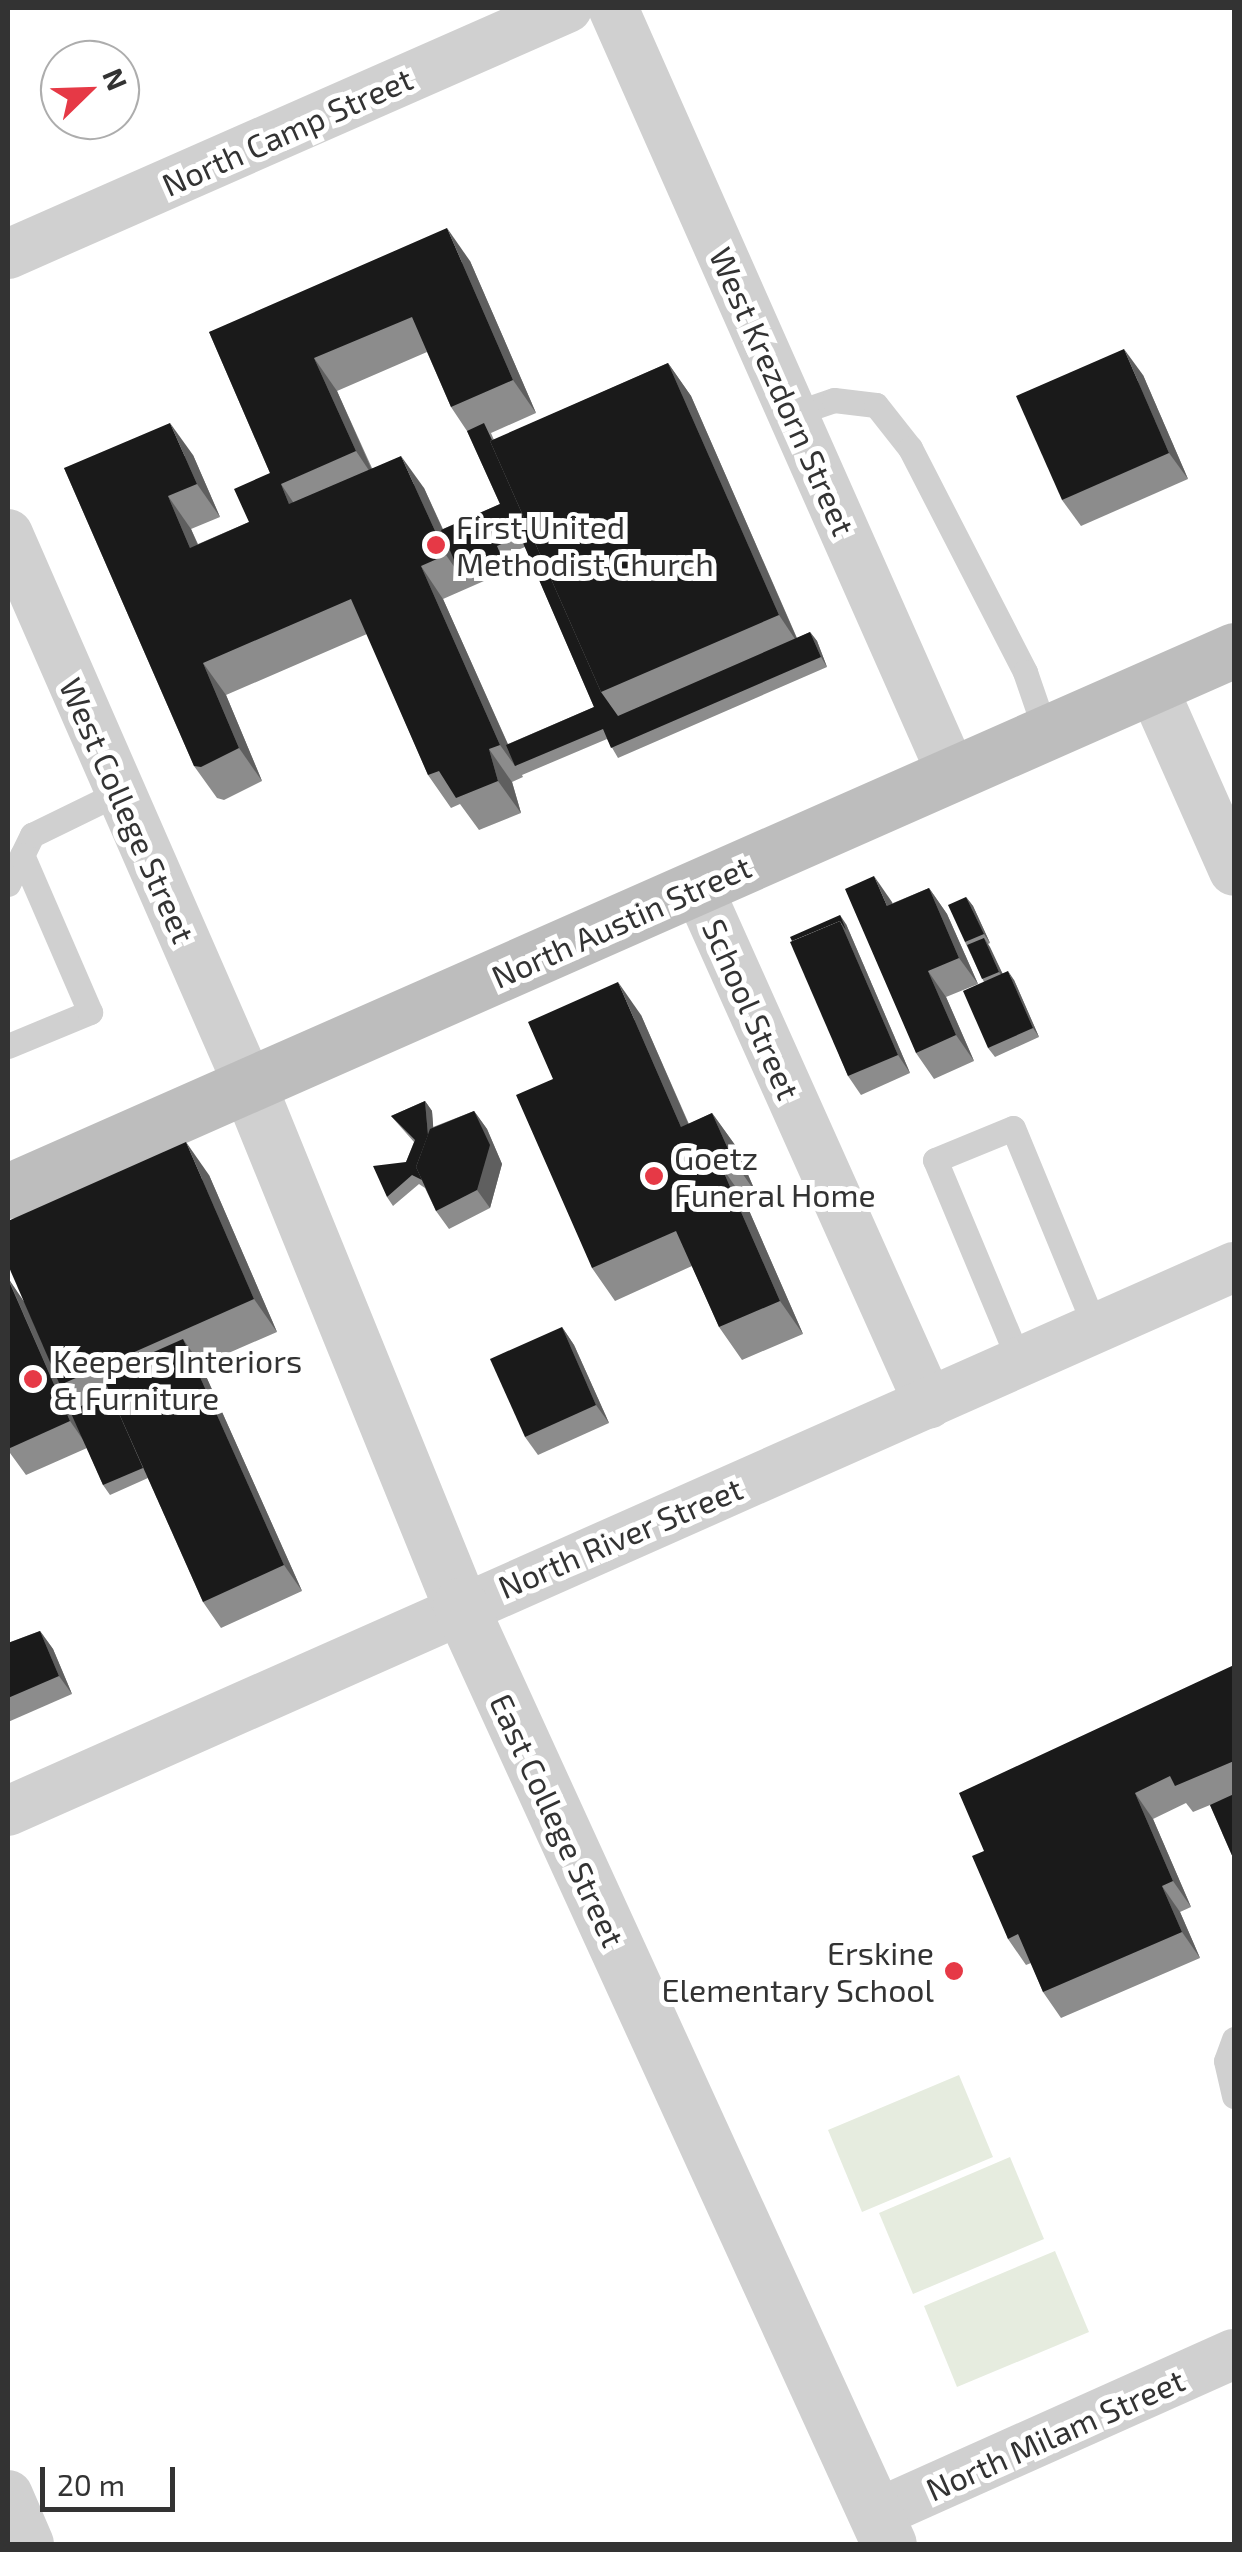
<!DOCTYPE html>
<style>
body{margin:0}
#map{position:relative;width:1242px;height:2552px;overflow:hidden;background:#fff;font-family:"Exo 2",sans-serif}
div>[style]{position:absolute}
.green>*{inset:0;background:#e6ecdf}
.service>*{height:25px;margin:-12.5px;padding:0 12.5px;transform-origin:12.5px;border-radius:12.5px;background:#d0d0d0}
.minor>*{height:50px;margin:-25px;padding:0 25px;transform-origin:25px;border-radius:25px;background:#d0d0d0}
.tertiary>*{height:55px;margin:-27.5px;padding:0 27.5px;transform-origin:27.5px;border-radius:27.5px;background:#d0d0d0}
.secondary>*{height:55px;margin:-27.5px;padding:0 27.5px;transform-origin:27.5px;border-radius:27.5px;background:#bdbdbd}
.wall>*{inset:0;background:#8c8c8c}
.shaded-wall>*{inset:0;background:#5f5f5f}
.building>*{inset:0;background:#1a1a1a}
.dots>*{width:28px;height:28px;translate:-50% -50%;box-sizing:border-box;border:5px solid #fff;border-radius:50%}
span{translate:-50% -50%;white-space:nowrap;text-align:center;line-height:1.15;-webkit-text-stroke:10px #fff;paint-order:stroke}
.street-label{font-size:32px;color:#333}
.poi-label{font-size:32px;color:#333}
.left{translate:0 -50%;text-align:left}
.right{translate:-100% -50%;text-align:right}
.frame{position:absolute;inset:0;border:10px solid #333;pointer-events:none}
.north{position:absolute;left:40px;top:40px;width:100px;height:100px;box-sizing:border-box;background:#fff;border:2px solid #adadad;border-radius:50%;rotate:67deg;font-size:28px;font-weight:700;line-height:40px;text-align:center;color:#333}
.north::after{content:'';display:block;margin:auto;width:35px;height:45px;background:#e63946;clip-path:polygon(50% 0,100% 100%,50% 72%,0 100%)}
.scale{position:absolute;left:40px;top:2467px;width:135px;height:45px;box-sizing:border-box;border:5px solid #333;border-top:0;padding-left:12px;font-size:30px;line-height:35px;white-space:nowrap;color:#333;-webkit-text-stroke:8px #fff;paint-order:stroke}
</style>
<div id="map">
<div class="green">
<i style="clip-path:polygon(959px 2075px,993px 2157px,862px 2212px,828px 2130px)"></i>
<i style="clip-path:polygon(1010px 2157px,1044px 2239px,913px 2294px,879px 2213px)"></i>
<i style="clip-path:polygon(1055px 2251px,1089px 2332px,957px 2387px,924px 2306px)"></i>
</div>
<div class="service">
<i style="left:793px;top:414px;width:43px;rotate:-18.9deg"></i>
<i style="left:834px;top:400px;width:42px;rotate:6.8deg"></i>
<i style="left:876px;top:405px;width:55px;rotate:51.7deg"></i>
<i style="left:910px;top:448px;width:252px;rotate:62.8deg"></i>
<i style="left:1025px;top:672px;width:65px;rotate:71deg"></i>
<i style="left:8px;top:884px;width:55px;rotate:-63.9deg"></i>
<i style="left:32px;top:835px;width:98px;rotate:-26deg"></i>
<i style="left:8px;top:1046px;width:89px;rotate:-22.5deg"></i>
<i style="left:90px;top:1012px;width:171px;rotate:-113.4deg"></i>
<i style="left:1020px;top:1363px;width:220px;rotate:-112.7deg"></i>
<i style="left:935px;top:1160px;width:84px;rotate:-22.3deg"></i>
<i style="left:1013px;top:1128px;width:217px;rotate:67.6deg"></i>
<i style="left:1234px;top:2039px;width:23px;rotate:110deg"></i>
<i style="left:1226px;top:2061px;width:36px;rotate:77deg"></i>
</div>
<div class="minor">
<i style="left:613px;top:8px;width:838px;rotate:66.13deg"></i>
<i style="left:8px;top:254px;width:611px;rotate:-23.75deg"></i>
<i style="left:8px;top:534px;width:602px;rotate:66.41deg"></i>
<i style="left:1152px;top:686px;width:202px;rotate:66.1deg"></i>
<i style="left:698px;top:888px;width:565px;rotate:65.88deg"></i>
<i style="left:8px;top:1811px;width:1341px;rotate:-23.93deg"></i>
<i style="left:8px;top:2495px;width:53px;rotate:66.8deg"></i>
<i style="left:876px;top:2514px;width:392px;rotate:-24.1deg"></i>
</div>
<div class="tertiary">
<i style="left:249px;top:1086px;width:560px;rotate:67.88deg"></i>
<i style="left:460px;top:1605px;width:1032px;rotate:65.45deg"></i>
</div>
<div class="secondary">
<i style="left:8px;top:1191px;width:1340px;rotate:-23.81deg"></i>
</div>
<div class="wall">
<i style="clip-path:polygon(evenodd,470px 261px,536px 413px,491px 433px,494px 440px,668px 363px,691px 396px,797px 638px,810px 632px,817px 641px,827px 667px,618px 758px,607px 739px,522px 775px,523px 777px,512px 782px,521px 813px,479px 830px,460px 804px,451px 808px,428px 775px,367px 634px,226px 695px,262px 781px,224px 800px,217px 798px,194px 766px,64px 468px,193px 455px,220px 517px,191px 529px,198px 544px,249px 522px,270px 473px,209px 332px,470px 261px,427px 352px,451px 407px,467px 431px,500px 504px,443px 529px,424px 488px,372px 468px,337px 391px,427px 352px,470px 261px,525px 547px,594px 707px,508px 744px,443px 599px,509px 570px,503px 556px,525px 547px)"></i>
<i style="clip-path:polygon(1143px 375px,1188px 479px,1081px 526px,1062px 500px)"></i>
<i style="clip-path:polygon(929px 888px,947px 914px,978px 984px,946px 997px,974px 1061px,934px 1079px,916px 1053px,893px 903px)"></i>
<i style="clip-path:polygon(966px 897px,973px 906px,990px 943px,988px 944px,1002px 973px,1014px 980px,1039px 1037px,995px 1057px,988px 1048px,984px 982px,965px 942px)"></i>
<i style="clip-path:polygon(846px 924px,910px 1073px,861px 1095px,848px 1076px,792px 941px)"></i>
<i style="clip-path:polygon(641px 1015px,689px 1124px,712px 1113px,735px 1145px,756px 1193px,744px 1199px,803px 1334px,742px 1360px,719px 1327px,692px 1266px,615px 1301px,592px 1268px,553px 1079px)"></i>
<i style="clip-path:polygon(425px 1101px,432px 1111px,433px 1127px,474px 1111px,487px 1129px,502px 1164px,490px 1208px,449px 1229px,436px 1211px,425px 1188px,419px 1184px,393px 1206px,387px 1197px,406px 1162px,414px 1142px,391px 1116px)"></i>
<i style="clip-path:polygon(evenodd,209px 1175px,277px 1332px,201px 1365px,302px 1591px,221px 1628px,203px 1602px,148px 1478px,110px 1495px,103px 1485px,87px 1448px,26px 1475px,10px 1453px,8px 1454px,8px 1278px,23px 1301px,209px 1175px,62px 1387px,76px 1408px,72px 1410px,62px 1387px)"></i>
<i style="clip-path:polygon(562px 1327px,574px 1345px,609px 1423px,538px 1455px,525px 1437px)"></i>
<i style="clip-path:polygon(40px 1631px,53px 1649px,72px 1694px,8px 1722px,8px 1643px)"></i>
<i style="clip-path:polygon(1234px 1665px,1234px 1860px,1210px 1805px,1193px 1812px,1186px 1803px,1153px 1819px,1191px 1907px,1180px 1912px,1200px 1958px,1061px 2018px,1043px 1992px,1031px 1963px,1026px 1965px,1008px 1939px,984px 1851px)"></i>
</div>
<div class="shaded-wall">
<i style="clip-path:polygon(447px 228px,470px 261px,536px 413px,513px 380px)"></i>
<i style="clip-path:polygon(1124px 349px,1143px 375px,1188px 479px,1169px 453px)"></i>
<i style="clip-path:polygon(314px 358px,337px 391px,378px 484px,356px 451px)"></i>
<i style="clip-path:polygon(668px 363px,691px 396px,801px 648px,779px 615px)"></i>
<i style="clip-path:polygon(170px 423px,193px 455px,220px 517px,197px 484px)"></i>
<i style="clip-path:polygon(401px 456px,424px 488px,464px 577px,462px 578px,446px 555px)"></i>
<i style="clip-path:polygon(281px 484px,303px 517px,289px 504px)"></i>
<i style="clip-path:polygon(168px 496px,191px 529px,213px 581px,190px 548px)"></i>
<i style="clip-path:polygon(421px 566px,443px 599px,517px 765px,515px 766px,523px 777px,500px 745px)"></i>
<i style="clip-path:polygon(810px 632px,817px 641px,827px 667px,821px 657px)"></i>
<i style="clip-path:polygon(203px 663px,226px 695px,262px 781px,239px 748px)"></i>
<i style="clip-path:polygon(489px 749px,512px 782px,521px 813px,498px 781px)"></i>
<i style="clip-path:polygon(874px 876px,892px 902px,905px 932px,887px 906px)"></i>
<i style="clip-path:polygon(929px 888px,947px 914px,978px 984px,959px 958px)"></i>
<i style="clip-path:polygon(966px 897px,973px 906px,990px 943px,984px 934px)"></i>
<i style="clip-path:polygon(840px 915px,846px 924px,910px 1073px,898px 1055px,840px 921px)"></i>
<i style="clip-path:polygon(984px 938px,990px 947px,1006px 981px,999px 972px)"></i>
<i style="clip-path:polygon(928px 971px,946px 997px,974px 1061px,956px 1035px)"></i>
<i style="clip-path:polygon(1008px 971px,1014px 980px,1039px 1037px,1033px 1028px)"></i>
<i style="clip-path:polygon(618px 982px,641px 1015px,704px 1160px,681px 1127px)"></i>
<i style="clip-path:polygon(425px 1101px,432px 1111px,434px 1137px,428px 1135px)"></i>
<i style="clip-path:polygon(474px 1111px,487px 1129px,502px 1164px,490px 1208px,477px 1190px)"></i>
<i style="clip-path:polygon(712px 1113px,735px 1145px,756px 1193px,733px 1160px)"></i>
<i style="clip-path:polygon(186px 1142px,209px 1175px,277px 1332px,254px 1299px)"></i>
<i style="clip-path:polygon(721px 1166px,744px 1199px,803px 1334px,780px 1301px)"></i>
<i style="clip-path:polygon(8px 1278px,25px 1303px,88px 1447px,70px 1421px)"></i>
<i style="clip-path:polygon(562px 1327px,574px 1345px,609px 1423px,596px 1405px)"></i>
<i style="clip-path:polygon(183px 1339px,201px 1365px,302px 1591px,284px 1565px)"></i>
<i style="clip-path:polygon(40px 1631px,53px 1649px,72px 1694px,59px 1676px)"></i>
<i style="clip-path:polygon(1135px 1793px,1153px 1819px,1191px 1907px,1173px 1881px)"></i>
<i style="clip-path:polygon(1162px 1886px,1180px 1912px,1200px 1958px,1182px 1932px)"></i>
</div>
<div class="building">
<i style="clip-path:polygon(447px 228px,513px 380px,451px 407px,412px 317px,314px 358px,356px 451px,281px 484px,289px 504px,401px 456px,446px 555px,421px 566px,500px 745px,489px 749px,498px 781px,456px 798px,439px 771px,428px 775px,351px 599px,203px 663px,239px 748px,201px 767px,194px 766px,64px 468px,170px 423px,197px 484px,168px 496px,190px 548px,249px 522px,234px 489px,270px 473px,209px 332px)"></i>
<i style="clip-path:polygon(1124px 349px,1169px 453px,1062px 500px,1016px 396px)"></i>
<i style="clip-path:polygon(668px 363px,779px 615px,601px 692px,490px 441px)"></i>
<i style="clip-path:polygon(484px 423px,492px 440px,490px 441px,601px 692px,618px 716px,810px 632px,821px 657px,611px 748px,603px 729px,515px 766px,506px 745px,594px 707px,520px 536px,497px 546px,503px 560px,462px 578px,441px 530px,500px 504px,467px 431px)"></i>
<i style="clip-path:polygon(874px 876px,887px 906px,929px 888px,959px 958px,928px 971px,956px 1035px,916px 1053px,845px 889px)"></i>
<i style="clip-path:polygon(966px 897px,984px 934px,965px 942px,948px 905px)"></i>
<i style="clip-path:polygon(840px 915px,846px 930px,840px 921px,792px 941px,790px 937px)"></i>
<i style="clip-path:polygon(840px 921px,898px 1055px,848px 1076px,790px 942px)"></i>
<i style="clip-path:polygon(984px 938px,999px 972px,982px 979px,967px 945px)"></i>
<i style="clip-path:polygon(1008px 971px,1033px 1028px,988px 1048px,963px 991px)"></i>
<i style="clip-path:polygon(618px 982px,681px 1127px,712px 1113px,733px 1160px,721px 1166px,780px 1301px,719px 1327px,676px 1231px,592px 1268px,516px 1095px,553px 1079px,528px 1022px)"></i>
<i style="clip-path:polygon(425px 1101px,428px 1135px,416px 1167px,422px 1180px,412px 1175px,387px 1197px,373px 1166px,406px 1162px,415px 1140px,391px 1116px)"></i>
<i style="clip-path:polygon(474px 1111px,490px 1145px,477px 1190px,436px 1211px,416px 1167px,430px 1129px)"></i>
<i style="clip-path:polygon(186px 1142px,254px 1299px,60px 1385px,8px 1265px,8px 1221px)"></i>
<i style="clip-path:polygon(8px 1279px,70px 1421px,8px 1449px)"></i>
<i style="clip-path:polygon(562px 1327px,596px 1405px,525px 1437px,490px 1359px)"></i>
<i style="clip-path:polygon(183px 1339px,284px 1565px,203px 1602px,102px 1375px)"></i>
<i style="clip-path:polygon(110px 1393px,143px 1468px,103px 1485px,70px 1411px)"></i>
<i style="clip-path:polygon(40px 1631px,59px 1676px,8px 1698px,8px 1643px)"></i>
<i style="clip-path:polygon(1234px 1665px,1234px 1761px,1175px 1786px,1170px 1776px,1135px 1793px,1173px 1881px,1162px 1886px,1182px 1932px,1043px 1992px,1018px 1934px,1008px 1939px,972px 1856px,984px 1851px,959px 1793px)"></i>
<i style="clip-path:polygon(1234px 1794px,1234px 1860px,1210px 1805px)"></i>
</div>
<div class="dots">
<i style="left:436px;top:545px;background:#e63946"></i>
<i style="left:654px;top:1176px;background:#e63946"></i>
<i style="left:33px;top:1379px;background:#e63946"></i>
<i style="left:954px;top:1971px;background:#e63946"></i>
</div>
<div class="street-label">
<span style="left:287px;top:131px;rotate:-24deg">North Camp Street</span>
<span style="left:783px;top:391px;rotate:66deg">West Krezdorn Street</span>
<span style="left:128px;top:810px;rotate:66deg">West College Street</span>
<span style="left:621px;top:921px;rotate:-24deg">North Austin Street</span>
<span style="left:752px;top:1009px;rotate:66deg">School Street</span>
<span style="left:620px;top:1537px;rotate:-23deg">North River Street</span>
<span style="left:558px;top:1820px;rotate:65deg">East College Street</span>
<span style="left:1055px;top:2434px;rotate:-24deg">North Milam Street</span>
</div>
<div class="poi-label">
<span class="left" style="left:456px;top:545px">First United<br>Methodist Church</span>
<span class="left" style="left:674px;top:1176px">Goetz<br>Funeral Home</span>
<span class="left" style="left:53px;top:1379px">Keepers Interiors<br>&amp; Furniture</span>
<span class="right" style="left:934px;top:1971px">Erskine<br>Elementary School</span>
</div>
<div class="frame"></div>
<div class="north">N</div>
<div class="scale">20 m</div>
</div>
